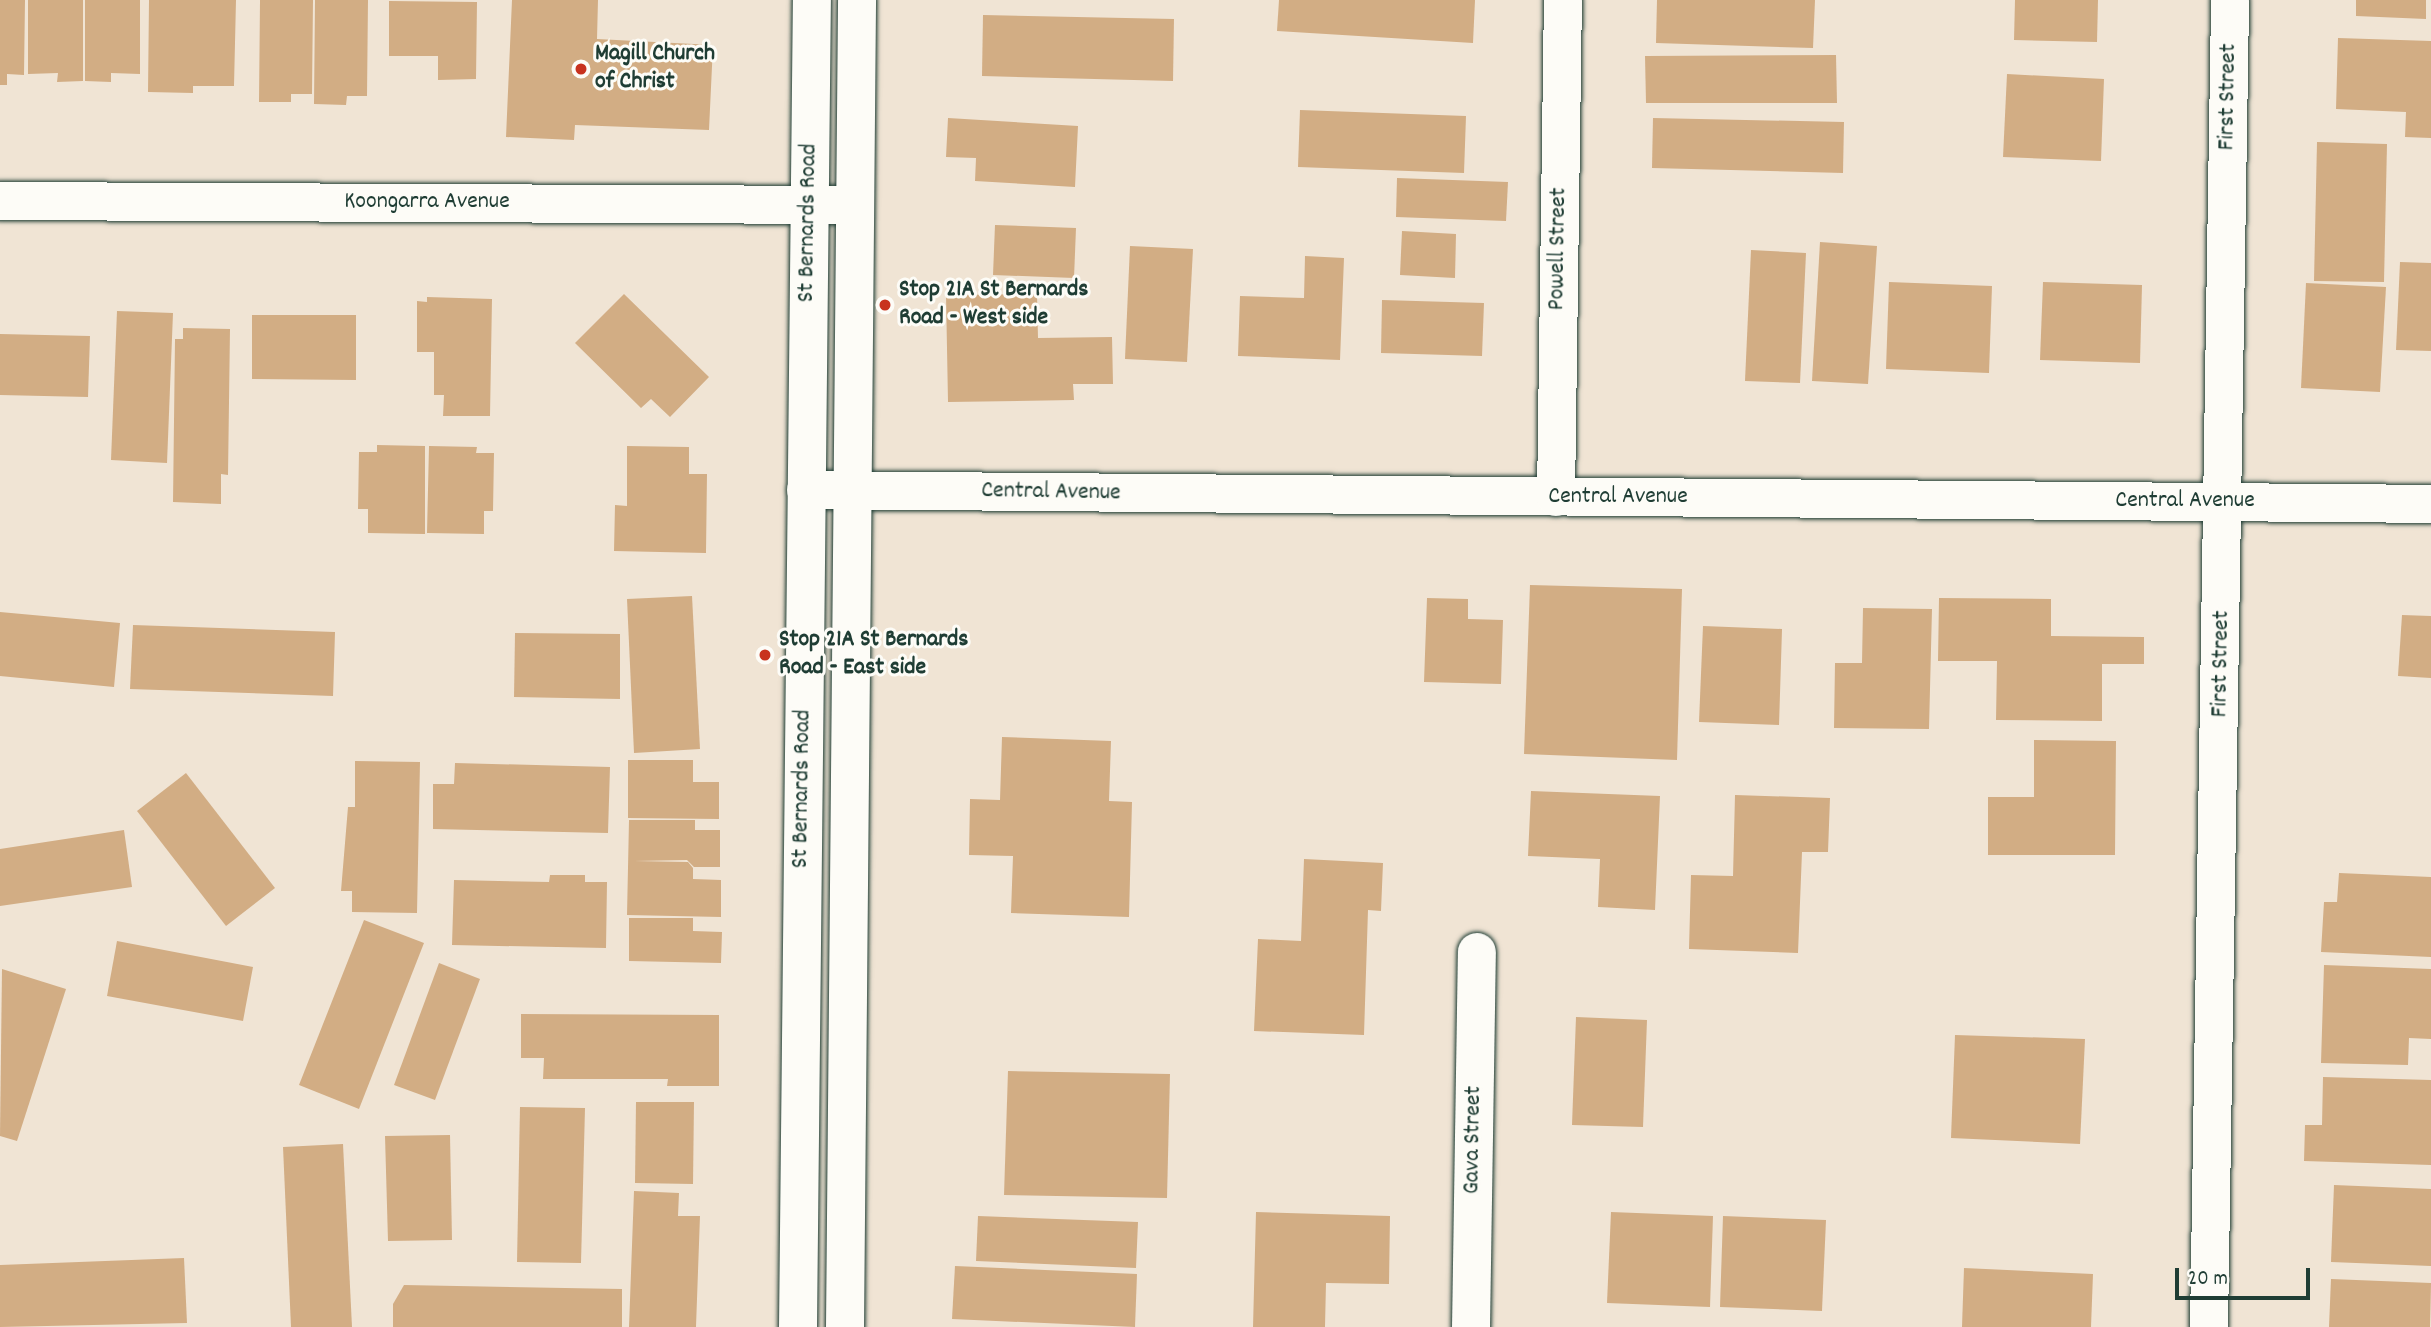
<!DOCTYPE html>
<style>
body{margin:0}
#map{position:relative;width:2431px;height:1327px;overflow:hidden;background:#f0e4d4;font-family:Dekko,sans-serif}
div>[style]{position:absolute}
.building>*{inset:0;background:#d2ad84}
.roads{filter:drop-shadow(0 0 2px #1f3d34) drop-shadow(0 0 2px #1f3d34)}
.street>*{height:38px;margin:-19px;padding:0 19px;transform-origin:19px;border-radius:19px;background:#fdfcf7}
.secondary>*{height:38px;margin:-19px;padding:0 19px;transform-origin:19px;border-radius:19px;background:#fdfcf7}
.dots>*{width:19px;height:19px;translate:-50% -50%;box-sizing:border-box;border:4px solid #fdfcf7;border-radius:50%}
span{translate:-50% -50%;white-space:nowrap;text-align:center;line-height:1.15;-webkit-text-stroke:6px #fdfcf7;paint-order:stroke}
.poi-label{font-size:24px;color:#1f3d34;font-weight:700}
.left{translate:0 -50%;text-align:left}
.street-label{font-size:24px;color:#1f3d34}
.scale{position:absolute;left:2175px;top:1268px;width:135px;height:32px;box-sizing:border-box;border:4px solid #1f3d34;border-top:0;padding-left:9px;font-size:21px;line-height:24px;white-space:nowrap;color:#1f3d34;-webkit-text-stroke:5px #fdfcf7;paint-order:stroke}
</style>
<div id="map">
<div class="building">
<i style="clip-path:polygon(0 0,25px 0,24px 75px,7px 74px,7px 85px,0 85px)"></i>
<i style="clip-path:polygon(28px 0,83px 0,83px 81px,57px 82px,58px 73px,28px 74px)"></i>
<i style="clip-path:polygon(85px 0,140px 0,140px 74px,111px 73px,111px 82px,85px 81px)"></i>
<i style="clip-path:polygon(149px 0,236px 0,234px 86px,193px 86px,193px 93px,148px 92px)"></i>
<i style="clip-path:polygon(260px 0,313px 0,312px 94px,291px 94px,291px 102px,259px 102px)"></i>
<i style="clip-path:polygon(315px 0,368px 0,367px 96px,347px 96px,346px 105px,314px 104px)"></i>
<i style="clip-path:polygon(512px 0,598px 0,597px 39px,713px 45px,709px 130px,575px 125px,574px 140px,506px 137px)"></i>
<i style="clip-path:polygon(1279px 0,1475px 0,1473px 43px,1277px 31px)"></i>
<i style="clip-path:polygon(1657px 0,1815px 0,1813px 48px,1656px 43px)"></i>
<i style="clip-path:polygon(2015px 0,2098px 0,2097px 42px,2014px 40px)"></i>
<i style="clip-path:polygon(2356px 0,2426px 0,2426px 19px,2356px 16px)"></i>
<i style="clip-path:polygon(389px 1px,477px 2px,476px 79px,438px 80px,438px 56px,389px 56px)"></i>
<i style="clip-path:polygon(983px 15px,1174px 19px,1173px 81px,982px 76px)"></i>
<i style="clip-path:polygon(2338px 38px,2431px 41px,2431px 138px,2405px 137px,2406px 112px,2336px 109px)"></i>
<i style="clip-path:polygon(1836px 55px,1837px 103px,1646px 103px,1645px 56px)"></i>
<i style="clip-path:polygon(2007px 74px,2104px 79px,2101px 161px,2003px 157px)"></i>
<i style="clip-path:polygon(1300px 110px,1466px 116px,1464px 173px,1298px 167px)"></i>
<i style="clip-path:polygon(948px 118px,1078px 126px,1075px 187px,975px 181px,976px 158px,946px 157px)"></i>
<i style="clip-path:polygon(1653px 118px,1844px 122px,1843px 173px,1652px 168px)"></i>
<i style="clip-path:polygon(2317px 142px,2387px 144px,2384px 282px,2314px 281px)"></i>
<i style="clip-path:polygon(1397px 178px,1508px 182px,1506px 221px,1396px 217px)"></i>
<i style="clip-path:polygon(995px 225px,1076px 228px,1074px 278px,993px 275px)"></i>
<i style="clip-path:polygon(1402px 231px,1456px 234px,1455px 278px,1400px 275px)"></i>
<i style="clip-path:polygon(1820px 242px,1877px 246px,1868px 384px,1812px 381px)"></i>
<i style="clip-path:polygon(1130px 246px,1193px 249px,1187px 362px,1125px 359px)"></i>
<i style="clip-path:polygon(1751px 250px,1806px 253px,1800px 383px,1745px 381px)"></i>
<i style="clip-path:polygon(1305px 256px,1344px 258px,1340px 360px,1238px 356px,1240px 296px,1304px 298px)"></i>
<i style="clip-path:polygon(2400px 262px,2431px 263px,2431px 351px,2396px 350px)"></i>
<i style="clip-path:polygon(1889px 282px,1992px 286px,1989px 373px,1886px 369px)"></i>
<i style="clip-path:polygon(2043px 282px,2142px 285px,2140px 363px,2040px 360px)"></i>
<i style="clip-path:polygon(2306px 283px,2386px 287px,2380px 392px,2301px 388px)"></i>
<i style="clip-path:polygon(624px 294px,709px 377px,670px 417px,651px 399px,641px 408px,575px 343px)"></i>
<i style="clip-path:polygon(1037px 294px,1038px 338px,1112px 337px,1113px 384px,1073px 384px,1074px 400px,948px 402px,946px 295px)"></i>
<i style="clip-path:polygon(427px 297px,492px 299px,490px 416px,443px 416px,444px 395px,434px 395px,434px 352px,417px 352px,417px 301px,427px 302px)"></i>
<i style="clip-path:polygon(1382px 300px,1484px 303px,1482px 356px,1381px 353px)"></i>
<i style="clip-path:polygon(117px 311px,173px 313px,167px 463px,111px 460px)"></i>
<i style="clip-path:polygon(252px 315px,356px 315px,356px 380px,252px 379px)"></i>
<i style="clip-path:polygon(183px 328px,230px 329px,228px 475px,221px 474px,221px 504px,173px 502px,175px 339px,183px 339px)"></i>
<i style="clip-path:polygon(0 334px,90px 336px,88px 397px,0 395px)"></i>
<i style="clip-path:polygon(377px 445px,425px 446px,425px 534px,368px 533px,368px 509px,358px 509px,359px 452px,377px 452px)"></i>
<i style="clip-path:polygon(429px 446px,477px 447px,476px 453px,494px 453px,493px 511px,484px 511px,484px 534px,427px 533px)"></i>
<i style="clip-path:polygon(627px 446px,689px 447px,689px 474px,707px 474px,706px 553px,614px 551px,615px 505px,627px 506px)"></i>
<i style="clip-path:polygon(1530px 585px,1682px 589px,1677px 760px,1524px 754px)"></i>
<i style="clip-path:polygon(692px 596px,700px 749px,634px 753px,627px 599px)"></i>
<i style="clip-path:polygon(1427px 598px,1468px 599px,1468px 619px,1503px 620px,1501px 684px,1424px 682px)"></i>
<i style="clip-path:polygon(1939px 598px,2051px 599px,2051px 636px,2144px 637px,2144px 664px,2102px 664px,2102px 721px,1996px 720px,1997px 661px,1938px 661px)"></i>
<i style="clip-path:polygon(1863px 608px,1932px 609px,1929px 729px,1834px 728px,1835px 663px,1862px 663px)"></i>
<i style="clip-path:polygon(0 612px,120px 623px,114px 687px,0 676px)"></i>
<i style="clip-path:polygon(2402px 615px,2431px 616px,2431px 678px,2398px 676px)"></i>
<i style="clip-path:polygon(133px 625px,335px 632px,333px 696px,130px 689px)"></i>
<i style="clip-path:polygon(1703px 626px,1782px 629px,1779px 725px,1699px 722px)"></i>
<i style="clip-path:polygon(515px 633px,620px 634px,620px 699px,514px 697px)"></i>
<i style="clip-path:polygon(1002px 737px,1111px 741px,1109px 801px,1132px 802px,1129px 917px,1011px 913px,1013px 856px,969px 855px,970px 799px,1000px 800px)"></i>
<i style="clip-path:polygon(2034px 740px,2116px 741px,2115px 855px,1988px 855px,1988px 797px,2034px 797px)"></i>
<i style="clip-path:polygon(628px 760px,693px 760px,693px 782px,719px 782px,719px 819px,628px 818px)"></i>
<i style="clip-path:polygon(355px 761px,420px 762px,417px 913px,352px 912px,352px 891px,341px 891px,348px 807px,355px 807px)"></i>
<i style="clip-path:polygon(455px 763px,610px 767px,608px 833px,433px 829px,433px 784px,454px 784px)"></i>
<i style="clip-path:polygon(186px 773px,275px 888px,226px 926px,137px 811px)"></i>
<i style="clip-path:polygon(1531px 791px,1660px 796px,1655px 910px,1598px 907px,1600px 859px,1528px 856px)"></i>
<i style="clip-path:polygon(1735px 795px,1830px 798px,1828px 852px,1802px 852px,1798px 953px,1689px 949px,1691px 875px,1733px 876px)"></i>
<i style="clip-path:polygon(629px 820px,695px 820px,695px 830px,720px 830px,720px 867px,694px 867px,687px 860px,634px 861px,688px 862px,693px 868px,693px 879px,721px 880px,721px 917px,627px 915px)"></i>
<i style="clip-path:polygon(124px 830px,132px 887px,0 906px,0 849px)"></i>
<i style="clip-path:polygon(1304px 859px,1383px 863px,1381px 911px,1368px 910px,1364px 1035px,1254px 1031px,1258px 939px,1301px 941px)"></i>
<i style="clip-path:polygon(2339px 873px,2431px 877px,2431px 957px,2321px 952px,2324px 902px,2337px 902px)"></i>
<i style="clip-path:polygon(550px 875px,585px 875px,585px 882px,607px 882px,606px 948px,452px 945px,454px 880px,549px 882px)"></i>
<i style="clip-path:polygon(629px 918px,693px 918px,693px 931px,722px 932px,721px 963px,629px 961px)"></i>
<i style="clip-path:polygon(364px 920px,424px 943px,359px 1109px,299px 1085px)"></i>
<i style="clip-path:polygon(117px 941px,253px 967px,243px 1021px,107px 996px)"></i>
<i style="clip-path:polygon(439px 963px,480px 979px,435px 1100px,394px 1085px)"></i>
<i style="clip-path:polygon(2324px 965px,2431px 969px,2431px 1039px,2409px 1038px,2408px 1065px,2321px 1063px)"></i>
<i style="clip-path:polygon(2px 969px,66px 989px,17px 1141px,0 1136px)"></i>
<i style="clip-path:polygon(521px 1014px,719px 1015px,719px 1086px,667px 1086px,668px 1079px,543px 1079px,544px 1058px,521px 1058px)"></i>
<i style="clip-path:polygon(1576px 1017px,1647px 1020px,1643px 1127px,1572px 1125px)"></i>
<i style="clip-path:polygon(1955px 1035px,2085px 1039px,2080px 1144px,1951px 1138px)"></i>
<i style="clip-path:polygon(1008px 1071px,1170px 1074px,1167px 1198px,1004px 1195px)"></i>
<i style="clip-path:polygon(2323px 1077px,2431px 1080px,2431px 1165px,2304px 1161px,2305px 1125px,2322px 1125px)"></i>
<i style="clip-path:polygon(636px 1102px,694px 1102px,693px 1184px,635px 1183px)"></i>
<i style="clip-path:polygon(520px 1107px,585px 1108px,581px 1263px,517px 1262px)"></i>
<i style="clip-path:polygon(450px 1135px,452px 1240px,388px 1241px,385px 1136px)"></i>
<i style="clip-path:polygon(343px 1144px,352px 1327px,291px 1327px,283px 1147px)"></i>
<i style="clip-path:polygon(2334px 1185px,2431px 1189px,2431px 1266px,2331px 1262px)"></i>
<i style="clip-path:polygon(634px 1191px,679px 1193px,678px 1216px,700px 1216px,696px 1327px,629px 1327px)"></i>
<i style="clip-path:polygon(1256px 1212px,1390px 1216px,1389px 1284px,1326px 1283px,1325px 1327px,1253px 1327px)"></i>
<i style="clip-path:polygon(1611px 1212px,1713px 1216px,1710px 1307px,1607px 1303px)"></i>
<i style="clip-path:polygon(978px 1216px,1138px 1222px,1136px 1268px,976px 1261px)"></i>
<i style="clip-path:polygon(1723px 1216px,1826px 1220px,1822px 1311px,1720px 1307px)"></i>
<i style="clip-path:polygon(184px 1258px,187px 1323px,0 1327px,0 1265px)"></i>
<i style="clip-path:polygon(955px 1266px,1137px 1274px,1135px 1327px,952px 1319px)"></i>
<i style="clip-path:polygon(1964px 1268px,2093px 1274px,2091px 1327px,1962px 1327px)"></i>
<i style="clip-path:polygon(2331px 1279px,2431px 1283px,2430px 1327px,2329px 1327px)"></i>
<i style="clip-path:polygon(404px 1285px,622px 1289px,622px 1327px,393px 1327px,393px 1304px)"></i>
</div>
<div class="roads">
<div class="street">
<i style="left:0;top:201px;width:854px;rotate:0.27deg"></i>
<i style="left:806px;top:490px;width:1625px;rotate:0.49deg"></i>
<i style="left:1556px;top:497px;width:497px;rotate:-89.2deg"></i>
<i style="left:1471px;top:1327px;width:375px;rotate:-89.1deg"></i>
<i style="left:2209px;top:1327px;width:1327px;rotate:-89.09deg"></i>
</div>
<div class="secondary">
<i style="left:798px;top:1327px;width:1327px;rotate:-89.4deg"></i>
<i style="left:845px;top:1327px;width:1327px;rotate:-89.48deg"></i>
</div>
</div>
<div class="dots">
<i style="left:581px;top:69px;background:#c8321e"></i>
<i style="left:885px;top:305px;background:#c8321e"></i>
<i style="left:765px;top:655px;background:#c8321e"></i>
</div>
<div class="poi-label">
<span class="left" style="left:595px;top:69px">Magill Church<br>of Christ</span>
<span class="left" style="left:899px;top:305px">Stop 21A St Bernards<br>Road - West side</span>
<span class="left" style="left:779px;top:655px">Stop 21A St Bernards<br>Road - East side</span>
</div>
<div class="street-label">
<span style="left:2229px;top:97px;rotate:-89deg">First Street</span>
<span style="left:427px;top:203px">Koongarra Avenue</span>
<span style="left:809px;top:223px;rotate:-89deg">St Bernards Road</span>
<span style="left:1559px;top:249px;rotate:-89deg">Powell Street</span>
<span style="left:1051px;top:493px;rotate:1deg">Central Avenue</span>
<span style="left:1618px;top:498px">Central Avenue</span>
<span style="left:2185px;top:502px">Central Avenue</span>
<span style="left:2222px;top:664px;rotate:-89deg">First Street</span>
<span style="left:803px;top:789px;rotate:-89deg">St Bernards Road</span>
<span style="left:1474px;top:1140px;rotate:-89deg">Gava Street</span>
</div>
<div class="scale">20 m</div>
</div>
